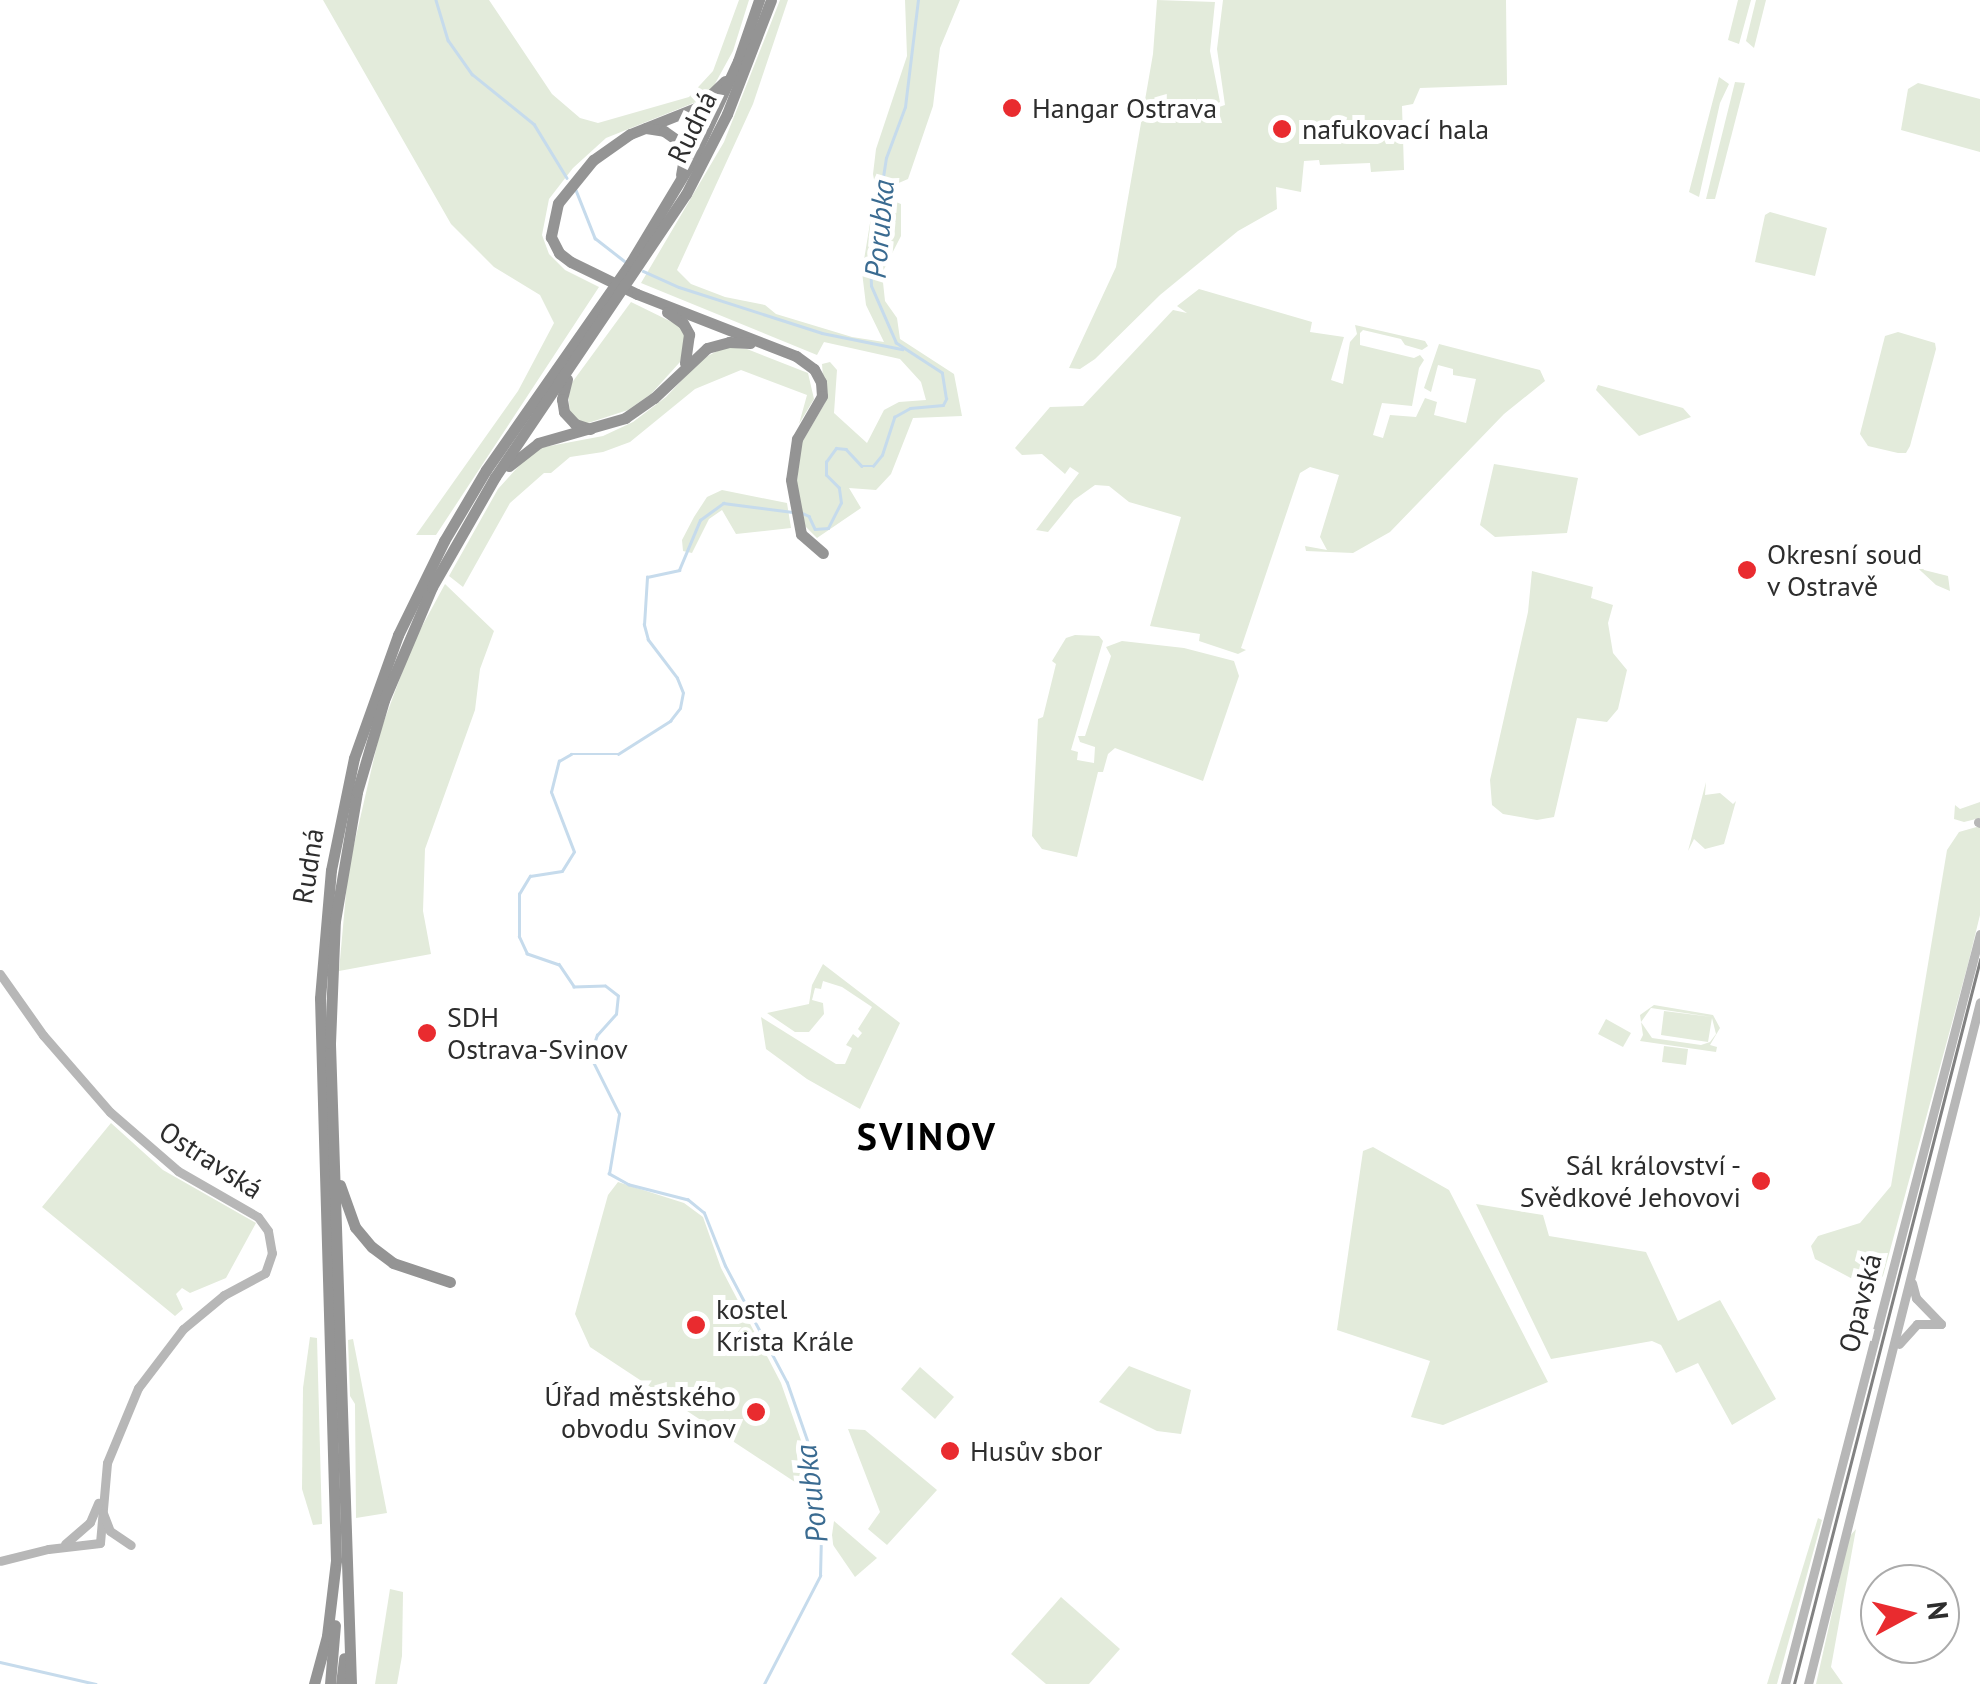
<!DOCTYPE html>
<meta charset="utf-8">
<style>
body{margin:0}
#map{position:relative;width:1980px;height:1684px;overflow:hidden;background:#fff;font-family:"PT Sans",sans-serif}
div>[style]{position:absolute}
.green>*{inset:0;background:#e3ebdb}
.stream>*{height:2.5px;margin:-1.25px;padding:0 1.25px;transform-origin:1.25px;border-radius:1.25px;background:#c6dbec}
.secondary>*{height:9px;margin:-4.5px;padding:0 4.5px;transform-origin:4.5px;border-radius:4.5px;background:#b7b7b7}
.highway>*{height:11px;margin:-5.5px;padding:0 5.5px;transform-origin:5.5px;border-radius:5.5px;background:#949494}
.tram>*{height:2.5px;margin:-1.25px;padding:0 1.25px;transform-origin:1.25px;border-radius:1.25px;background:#828282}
.dots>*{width:28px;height:28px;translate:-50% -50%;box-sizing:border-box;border:5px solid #fff;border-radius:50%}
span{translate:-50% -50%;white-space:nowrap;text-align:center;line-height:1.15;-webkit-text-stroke:10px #fff;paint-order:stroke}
.poi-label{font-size:28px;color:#2d2d2d}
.left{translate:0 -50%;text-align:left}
.right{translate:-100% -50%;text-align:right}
.street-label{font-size:28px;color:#2d2d2d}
.water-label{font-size:30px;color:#3a6b91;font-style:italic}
.district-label{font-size:38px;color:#000;font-weight:700;letter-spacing:2.5px}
.north{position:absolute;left:1860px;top:1564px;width:100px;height:100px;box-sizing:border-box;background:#fff;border:2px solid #ababab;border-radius:50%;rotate:83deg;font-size:28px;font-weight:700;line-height:40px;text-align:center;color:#2d2d2d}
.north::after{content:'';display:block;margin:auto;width:35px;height:45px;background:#e92b2f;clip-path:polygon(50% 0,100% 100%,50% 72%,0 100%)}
</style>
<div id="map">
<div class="green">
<i style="clip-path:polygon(323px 0,489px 0,552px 94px,580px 118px,598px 123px,689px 97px,713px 71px,739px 0,749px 0,733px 51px,711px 91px,701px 100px,606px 138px,573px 168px,549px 199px,542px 235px,549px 254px,565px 270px,599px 287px,436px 535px,416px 535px,518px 391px,554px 323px,540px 295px,494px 267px,451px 224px)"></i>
<i style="clip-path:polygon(780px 0,788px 0,753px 104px,677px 270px,691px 284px,725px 297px,765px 305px,776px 314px,852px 337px,884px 342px,866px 305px,862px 272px,873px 205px,878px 195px,901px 204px,901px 236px,882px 273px,885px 301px,897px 318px,900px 339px,954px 374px,962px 416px,913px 418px,891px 474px,876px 490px,849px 488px,861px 508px,817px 538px,804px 525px,796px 489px,801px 444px,825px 403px,822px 364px,830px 362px,837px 370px,834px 413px,867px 443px,884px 410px,899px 402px,926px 400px,921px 382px,900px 359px,824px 342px,817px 355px,641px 283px,724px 142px)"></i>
<i style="clip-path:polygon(905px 0,960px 0,940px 48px,933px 106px,908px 179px,887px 188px,875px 185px,873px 174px,876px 149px,907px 56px)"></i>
<i style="clip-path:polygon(1157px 0,1215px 2px,1210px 51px,1220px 102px,1204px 112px,1225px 105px,1217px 49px,1223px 0,1506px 0,1507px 85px,1420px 88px,1413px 104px,1402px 106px,1404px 170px,1371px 172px,1370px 163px,1320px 165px,1319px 160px,1304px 161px,1301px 192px,1276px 187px,1277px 209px,1238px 231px,1160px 295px,1095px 359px,1080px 369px,1069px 368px,1116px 267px,1153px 54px)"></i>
<i style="clip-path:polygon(1738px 0,1751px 0,1739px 44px,1728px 40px)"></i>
<i style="clip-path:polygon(1756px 0,1766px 0,1754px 48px,1746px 41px)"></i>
<i style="clip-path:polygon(1719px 77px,1729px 84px,1720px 103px,1699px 197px,1689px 192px)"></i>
<i style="clip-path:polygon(1735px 82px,1745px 83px,1715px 199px,1706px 199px)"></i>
<i style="clip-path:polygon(1918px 83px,1980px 99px,1980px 152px,1901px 130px,1908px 89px)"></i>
<i style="clip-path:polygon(1770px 212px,1827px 228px,1815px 276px,1755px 262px,1765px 215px)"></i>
<i style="clip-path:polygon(1199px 289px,1312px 322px,1310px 332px,1344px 337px,1331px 380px,1343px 384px,1350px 342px,1357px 334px,1355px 325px,1425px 341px,1428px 346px,1422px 350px,1405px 345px,1401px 339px,1363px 330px,1360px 333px,1360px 345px,1414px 358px,1420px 355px,1424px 360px,1419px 368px,1412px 406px,1382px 403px,1373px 435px,1383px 438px,1390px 415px,1416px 417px,1425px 398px,1437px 402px,1434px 415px,1466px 423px,1476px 379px,1453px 375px,1453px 369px,1438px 365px,1431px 392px,1424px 388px,1439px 344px,1540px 370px,1545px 381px,1504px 414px,1390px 532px,1353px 553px,1306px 551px,1305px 546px,1327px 550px,1320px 537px,1339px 475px,1310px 467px,1300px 473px,1241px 648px,1246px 650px,1238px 654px,1199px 641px,1200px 634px,1150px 626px,1181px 517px,1129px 502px,1109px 486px,1095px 485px,1074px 500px,1048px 532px,1036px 530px,1079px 473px,1070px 467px,1065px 474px,1042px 454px,1022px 455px,1015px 448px,1050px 407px,1083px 406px,1173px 310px,1187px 313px,1177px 306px)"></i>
<i style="clip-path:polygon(631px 302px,680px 326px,686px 338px,680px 362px,651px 394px,628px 410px,585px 424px,570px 415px,568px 388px)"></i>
<i style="clip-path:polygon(1898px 332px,1935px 343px,1936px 349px,1910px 446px,1906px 453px,1898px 453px,1868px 446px,1860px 434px,1885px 336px)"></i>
<i style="clip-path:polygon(725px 347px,747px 349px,808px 373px,814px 399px,799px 424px,807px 395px,741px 370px,695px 389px,630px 442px,603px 452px,570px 457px,551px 473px,544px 473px,510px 503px,463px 587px,449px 576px,498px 489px,534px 449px,603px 436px,633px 422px,666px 397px,702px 359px)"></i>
<i style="clip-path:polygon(1598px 385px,1683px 408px,1691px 417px,1639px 436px,1596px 390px)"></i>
<i style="clip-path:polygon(1494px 464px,1578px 478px,1567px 533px,1495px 537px,1480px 525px)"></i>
<i style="clip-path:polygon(722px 490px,787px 503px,791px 528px,736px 534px,722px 510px,709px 519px,692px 553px,683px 551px,682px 540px,694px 517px,707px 497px)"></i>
<i style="clip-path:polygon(1908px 559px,1917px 559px,1924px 570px,1948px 576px,1950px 591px,1936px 585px)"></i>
<i style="clip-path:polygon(1532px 571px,1593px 587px,1591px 598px,1613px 605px,1608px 623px,1613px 653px,1627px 670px,1618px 709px,1607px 722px,1577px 718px,1554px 817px,1537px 820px,1503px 814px,1492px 805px,1490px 780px,1528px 612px)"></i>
<i style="clip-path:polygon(445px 584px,494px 631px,480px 669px,475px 710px,425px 849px,423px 911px,431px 954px,339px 971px,348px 871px,380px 732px,413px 643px)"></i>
<i style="clip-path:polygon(1075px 635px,1099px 636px,1103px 641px,1071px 750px,1078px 752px,1077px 760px,1094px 763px,1095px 747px,1080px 742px,1078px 736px,1085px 736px,1111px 656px,1106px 647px,1122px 641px,1184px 648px,1234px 661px,1239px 676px,1203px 781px,1115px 748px,1108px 754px,1103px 772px,1098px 772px,1077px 857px,1042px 849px,1032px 836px,1038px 719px,1043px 717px,1056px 664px,1052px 661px,1066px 638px)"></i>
<i style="clip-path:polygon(1706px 782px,1705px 795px,1720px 793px,1733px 804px,1736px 801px,1724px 844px,1705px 849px,1694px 839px,1688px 851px)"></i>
<i style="clip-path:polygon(1980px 802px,1980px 818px,1964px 822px,1954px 819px,1955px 805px,1960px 809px)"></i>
<i style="clip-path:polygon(1980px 826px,1980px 915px,1968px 964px,1883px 1276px,1875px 1283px,1862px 1284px,1815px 1259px,1811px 1246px,1818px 1236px,1860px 1223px,1891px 1186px,1947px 850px,1959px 832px)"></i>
<i style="clip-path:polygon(823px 964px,900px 1023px,860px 1109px,807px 1079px,766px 1049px,761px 1017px,836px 1064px,845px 1064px,852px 1048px,846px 1045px,853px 1034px,858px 1038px,862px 1033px,858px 1029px,872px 1007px,842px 987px,823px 981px,821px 989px,815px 988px,812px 1000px,823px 1003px,824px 1014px,809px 1032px,795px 1032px,767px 1013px,809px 1004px,812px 985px)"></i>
<i style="clip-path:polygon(evenodd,1654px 1005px,1713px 1015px,1720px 1028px,1710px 1045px,1717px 1047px,1716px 1052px,1640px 1041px,1643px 1035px,1640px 1015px,1654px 1005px,1651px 1008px,1712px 1017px,1664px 1011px,1661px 1035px,1708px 1042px,1712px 1018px,1716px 1034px,1710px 1042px,1701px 1045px,1652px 1038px,1641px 1022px,1651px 1008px)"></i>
<i style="clip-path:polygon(1606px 1019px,1631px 1033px,1623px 1047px,1598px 1034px)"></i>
<i style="clip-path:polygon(1664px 1046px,1688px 1049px,1686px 1065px,1662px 1062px)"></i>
<i style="clip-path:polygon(111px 1123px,163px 1170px,256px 1223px,226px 1278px,190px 1293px,182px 1288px,176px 1294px,183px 1309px,175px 1316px,42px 1207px)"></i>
<i style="clip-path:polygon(1373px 1147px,1449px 1190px,1548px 1382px,1443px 1425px,1411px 1417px,1430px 1361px,1337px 1330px,1363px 1151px)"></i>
<i style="clip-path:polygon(618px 1182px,684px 1203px,703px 1217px,721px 1268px,781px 1383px,810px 1466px,810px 1492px,590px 1347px,575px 1314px,608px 1195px)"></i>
<i style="clip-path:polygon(1476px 1204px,1543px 1215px,1549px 1236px,1646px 1252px,1678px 1321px,1720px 1300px,1776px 1399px,1732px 1425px,1698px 1363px,1676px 1373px,1661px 1345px,1652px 1341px,1551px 1359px)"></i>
<i style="clip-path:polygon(310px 1337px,317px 1338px,322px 1524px,313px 1525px,302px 1489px,303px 1388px)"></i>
<i style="clip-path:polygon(353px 1339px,387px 1513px,356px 1518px,355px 1404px,350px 1396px,348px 1340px)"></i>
<i style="clip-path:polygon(1129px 1366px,1191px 1390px,1181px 1434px,1157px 1431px,1099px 1402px)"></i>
<i style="clip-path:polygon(920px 1367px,954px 1397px,935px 1419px,901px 1389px)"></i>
<i style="clip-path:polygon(848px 1429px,865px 1430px,937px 1490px,887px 1545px,868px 1529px,880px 1512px)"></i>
<i style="clip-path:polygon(1818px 1518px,1822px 1520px,1777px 1684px,1767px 1684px)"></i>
<i style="clip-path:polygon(834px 1521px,877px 1558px,855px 1577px,831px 1542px)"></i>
<i style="clip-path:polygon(1856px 1529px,1831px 1667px,1843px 1684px,1816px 1684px,1849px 1537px)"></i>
<i style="clip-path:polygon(390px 1589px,403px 1592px,402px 1656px,397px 1684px,375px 1684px)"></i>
<i style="clip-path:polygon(1061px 1597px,1120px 1649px,1089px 1684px,1046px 1684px,1011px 1654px)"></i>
</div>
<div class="stream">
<i style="left:436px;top:0;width:42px;rotate:73.3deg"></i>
<i style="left:448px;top:40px;width:42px;rotate:54.8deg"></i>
<i style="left:472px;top:74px;width:80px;rotate:38.9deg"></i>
<i style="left:534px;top:124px;width:63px;rotate:58.6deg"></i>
<i style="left:576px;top:190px;width:52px;rotate:68.4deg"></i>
<i style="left:595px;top:238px;width:41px;rotate:38deg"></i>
<i style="left:643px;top:271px;width:39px;rotate:24deg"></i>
<i style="left:679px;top:287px;width:150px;rotate:17.8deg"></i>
<i style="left:822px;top:333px;width:82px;rotate:11.3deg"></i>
<i style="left:800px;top:512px;width:10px;rotate:24deg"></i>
<i style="left:809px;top:516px;width:14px;rotate:65deg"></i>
<i style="left:815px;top:529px;width:13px;rotate:-4deg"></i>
<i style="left:828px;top:528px;width:28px;rotate:-63deg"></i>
<i style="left:841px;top:503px;width:15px;rotate:-98deg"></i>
<i style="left:839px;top:488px;width:18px;rotate:-135deg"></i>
<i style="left:826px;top:475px;width:13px;rotate:-90deg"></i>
<i style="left:826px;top:462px;width:17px;rotate:-54deg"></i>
<i style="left:836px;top:448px;width:10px;rotate:6deg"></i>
<i style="left:846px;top:449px;width:23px;rotate:47deg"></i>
<i style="left:862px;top:466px;width:11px"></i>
<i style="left:873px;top:466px;width:14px;rotate:-51deg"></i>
<i style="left:882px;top:455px;width:40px;rotate:-72deg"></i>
<i style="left:894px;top:417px;width:18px;rotate:-29deg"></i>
<i style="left:910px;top:408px;width:33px;rotate:-5deg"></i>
<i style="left:943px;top:405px;width:7px;rotate:-63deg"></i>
<i style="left:946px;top:399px;width:26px;rotate:-99deg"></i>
<i style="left:942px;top:373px;width:55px;rotate:-146.9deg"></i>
<i style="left:896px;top:343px;width:62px;rotate:-113.7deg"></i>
<i style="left:871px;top:286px;width:25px;rotate:-92deg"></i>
<i style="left:870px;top:261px;width:104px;rotate:-81.2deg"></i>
<i style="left:886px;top:158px;width:54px;rotate:-69.6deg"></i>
<i style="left:905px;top:107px;width:108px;rotate:-83.1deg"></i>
<i style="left:0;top:1662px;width:98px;rotate:12.9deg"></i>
<i style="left:764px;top:1684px;width:122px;rotate:-62.6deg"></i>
<i style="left:820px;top:1576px;width:41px;rotate:-88.6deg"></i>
<i style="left:821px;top:1535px;width:90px;rotate:-97.7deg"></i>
<i style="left:809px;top:1446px;width:67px;rotate:-109.2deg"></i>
<i style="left:787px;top:1383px;width:132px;rotate:-117.9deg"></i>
<i style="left:725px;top:1266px;width:57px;rotate:-111.6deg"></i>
<i style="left:704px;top:1213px;width:21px;rotate:-141deg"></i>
<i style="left:688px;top:1200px;width:61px;rotate:-165.7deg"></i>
<i style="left:629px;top:1185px;width:23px;rotate:-151deg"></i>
<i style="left:609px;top:1174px;width:61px;rotate:-80.5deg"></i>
<i style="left:619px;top:1114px;width:65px;rotate:-116.6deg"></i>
<i style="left:590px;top:1056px;width:22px;rotate:-72deg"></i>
<i style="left:597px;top:1035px;width:28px;rotate:-48deg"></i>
<i style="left:616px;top:1014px;width:18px;rotate:-84deg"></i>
<i style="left:618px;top:996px;width:16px;rotate:-142deg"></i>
<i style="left:605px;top:986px;width:31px;rotate:178deg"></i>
<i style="left:574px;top:987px;width:27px;rotate:-124deg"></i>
<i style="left:559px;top:965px;width:34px;rotate:-161deg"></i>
<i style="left:527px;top:954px;width:19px;rotate:-115deg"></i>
<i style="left:519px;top:937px;width:43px;rotate:-90deg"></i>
<i style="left:519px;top:894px;width:21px;rotate:-59deg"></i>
<i style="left:530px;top:876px;width:32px;rotate:-9deg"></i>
<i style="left:562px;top:871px;width:22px;rotate:-58deg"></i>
<i style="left:574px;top:852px;width:64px;rotate:-111deg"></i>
<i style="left:551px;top:792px;width:32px;rotate:-76deg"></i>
<i style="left:559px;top:761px;width:14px;rotate:-30deg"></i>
<i style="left:571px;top:754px;width:47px"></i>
<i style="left:618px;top:754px;width:62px;rotate:-32.4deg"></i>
<i style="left:670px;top:721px;width:16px;rotate:-52deg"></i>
<i style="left:680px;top:708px;width:15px;rotate:-79deg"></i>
<i style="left:683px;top:693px;width:16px;rotate:-112deg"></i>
<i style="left:677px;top:678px;width:48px;rotate:-127.3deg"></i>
<i style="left:648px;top:640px;width:16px;rotate:-105deg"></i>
<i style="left:644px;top:625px;width:48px;rotate:-86.4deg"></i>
<i style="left:647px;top:577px;width:33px;rotate:-12deg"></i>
<i style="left:679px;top:570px;width:54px;rotate:-67.2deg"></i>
<i style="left:700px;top:520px;width:29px;rotate:-36deg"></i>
<i style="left:723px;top:503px;width:70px;rotate:7.4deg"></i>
</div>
<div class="secondary">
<i style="left:1978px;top:822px;width:2px;rotate:27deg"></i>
<i style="left:0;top:974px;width:75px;rotate:54.8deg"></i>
<i style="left:43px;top:1035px;width:102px;rotate:49deg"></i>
<i style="left:110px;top:1112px;width:90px;rotate:40.9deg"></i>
<i style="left:178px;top:1171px;width:92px;rotate:29.9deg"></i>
<i style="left:258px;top:1217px;width:17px;rotate:54deg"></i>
<i style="left:268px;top:1231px;width:22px;rotate:80deg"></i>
<i style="left:272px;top:1253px;width:21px;rotate:109deg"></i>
<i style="left:265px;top:1273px;width:47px;rotate:151.8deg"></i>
<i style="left:224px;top:1295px;width:53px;rotate:140.3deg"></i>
<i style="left:183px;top:1329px;width:74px;rotate:127.3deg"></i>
<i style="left:138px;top:1388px;width:81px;rotate:112.5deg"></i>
<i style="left:107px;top:1463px;width:80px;rotate:95deg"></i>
<i style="left:100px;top:1543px;width:52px;rotate:173.4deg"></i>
<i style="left:48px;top:1549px;width:49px;rotate:166deg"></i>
<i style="left:1912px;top:1283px;width:16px;rotate:75deg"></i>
<i style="left:1916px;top:1298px;width:36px;rotate:46deg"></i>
<i style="left:1899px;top:1344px;width:27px;rotate:-48deg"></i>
<i style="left:1917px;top:1324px;width:24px"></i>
<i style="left:103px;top:1513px;width:19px;rotate:69deg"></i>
<i style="left:110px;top:1531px;width:25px;rotate:34deg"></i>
<i style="left:65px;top:1544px;width:33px;rotate:-41deg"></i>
<i style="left:90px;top:1522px;width:21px;rotate:-67deg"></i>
<i style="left:1785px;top:1684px;width:775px;rotate:-75.43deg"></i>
<i style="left:1808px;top:1684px;width:703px;rotate:-75.85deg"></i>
</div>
<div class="highway">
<i style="left:725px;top:81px;width:37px;rotate:136deg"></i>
<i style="left:698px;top:107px;width:73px;rotate:158.3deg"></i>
<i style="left:630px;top:134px;width:45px;rotate:144.9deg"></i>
<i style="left:593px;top:160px;width:55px;rotate:129.1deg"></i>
<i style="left:558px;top:203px;width:35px;rotate:102deg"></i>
<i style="left:551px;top:237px;width:18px;rotate:63deg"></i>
<i style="left:559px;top:253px;width:15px;rotate:37deg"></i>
<i style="left:571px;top:262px;width:73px;rotate:25.9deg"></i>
<i style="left:637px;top:294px;width:171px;rotate:21.3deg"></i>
<i style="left:796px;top:356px;width:22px;rotate:36deg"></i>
<i style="left:814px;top:369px;width:15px;rotate:62deg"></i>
<i style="left:821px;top:382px;width:14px;rotate:86deg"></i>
<i style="left:822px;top:396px;width:50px;rotate:120.2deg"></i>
<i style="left:797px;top:439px;width:41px;rotate:98.3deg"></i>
<i style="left:791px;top:480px;width:55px;rotate:79.5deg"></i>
<i style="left:801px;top:534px;width:29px;rotate:41deg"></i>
<i style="left:646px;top:128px;width:18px;rotate:9deg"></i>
<i style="left:664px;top:131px;width:19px;rotate:35deg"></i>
<i style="left:680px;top:142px;width:16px;rotate:76deg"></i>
<i style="left:684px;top:158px;width:17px;rotate:100deg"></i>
<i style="left:667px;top:312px;width:19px;rotate:35deg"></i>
<i style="left:683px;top:323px;width:13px;rotate:61deg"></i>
<i style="left:689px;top:334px;width:29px;rotate:98deg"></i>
<i style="left:567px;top:379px;width:21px;rotate:104deg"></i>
<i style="left:562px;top:399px;width:13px;rotate:81deg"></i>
<i style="left:564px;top:412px;width:16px;rotate:47deg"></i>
<i style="left:575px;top:424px;width:16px;rotate:18deg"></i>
<i style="left:509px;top:466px;width:37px;rotate:-38deg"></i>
<i style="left:538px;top:443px;width:91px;rotate:-16deg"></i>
<i style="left:625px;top:418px;width:35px;rotate:-35deg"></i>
<i style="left:654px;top:398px;width:73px;rotate:-43.3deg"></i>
<i style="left:707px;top:348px;width:23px;rotate:-15deg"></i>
<i style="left:729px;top:342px;width:21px;rotate:3deg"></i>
<i style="left:340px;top:1185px;width:45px;rotate:70.3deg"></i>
<i style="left:355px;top:1227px;width:26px;rotate:50deg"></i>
<i style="left:372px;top:1247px;width:26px;rotate:37deg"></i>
<i style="left:393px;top:1263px;width:60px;rotate:18.4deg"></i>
<i style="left:314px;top:1684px;width:50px;rotate:-74.8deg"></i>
<i style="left:327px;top:1636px;width:77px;rotate:-83.2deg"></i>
<i style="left:336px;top:1560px;width:562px;rotate:-91.63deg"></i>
<i style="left:320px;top:998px;width:128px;rotate:-85.1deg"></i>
<i style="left:331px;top:870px;width:114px;rotate:-78.4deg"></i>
<i style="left:354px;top:758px;width:131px;rotate:-70.3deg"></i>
<i style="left:398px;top:635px;width:105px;rotate:-63.9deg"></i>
<i style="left:444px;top:541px;width:82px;rotate:-59.4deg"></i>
<i style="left:486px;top:470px;width:254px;rotate:-55.1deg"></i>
<i style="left:631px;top:262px;width:118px;rotate:-58.9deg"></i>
<i style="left:692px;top:161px;width:110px;rotate:-65.3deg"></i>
<i style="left:738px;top:61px;width:65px;rotate:-71deg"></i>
<i style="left:330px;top:1684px;width:59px;rotate:-85.2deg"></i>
<i style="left:341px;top:1684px;width:26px;rotate:-83deg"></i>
<i style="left:351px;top:1684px;width:641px;rotate:-91.88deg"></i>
<i style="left:330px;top:1043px;width:122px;rotate:-87.7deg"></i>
<i style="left:335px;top:921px;width:131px;rotate:-80.3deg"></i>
<i style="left:357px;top:792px;width:96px;rotate:-73.6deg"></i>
<i style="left:384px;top:700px;width:123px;rotate:-67deg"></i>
<i style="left:432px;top:587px;width:127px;rotate:-60.2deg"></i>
<i style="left:495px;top:477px;width:341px;rotate:-56deg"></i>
<i style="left:686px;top:194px;width:90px;rotate:-62.9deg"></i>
<i style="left:727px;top:114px;width:122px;rotate:-68.9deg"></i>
</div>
<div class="tram">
<i style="left:1794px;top:1684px;width:748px;rotate:-75.59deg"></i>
</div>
<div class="dots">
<i style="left:1012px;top:108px;background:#e92b2f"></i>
<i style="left:1282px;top:129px;background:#e92b2f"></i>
<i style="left:1747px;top:570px;background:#e92b2f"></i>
<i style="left:427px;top:1033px;background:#e92b2f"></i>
<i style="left:1761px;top:1181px;background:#e92b2f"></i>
<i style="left:696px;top:1325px;background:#e92b2f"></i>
<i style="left:756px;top:1412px;background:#e92b2f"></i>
<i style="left:950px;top:1451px;background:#e92b2f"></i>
</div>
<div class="poi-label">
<span class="left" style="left:1032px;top:108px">Hangar Ostrava</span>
<span class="left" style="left:1302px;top:129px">nafukovací hala</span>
<span class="left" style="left:1767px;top:570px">Okresní soud<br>v Ostravě</span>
<span class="left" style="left:447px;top:1033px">SDH<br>Ostrava-Svinov</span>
<span class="right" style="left:1741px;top:1181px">Sál království -<br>Svědkové Jehovovi</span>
<span class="left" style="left:716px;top:1325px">kostel<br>Krista Krále</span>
<span class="right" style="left:736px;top:1412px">Úřad městského<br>obvodu Svinov</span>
<span class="left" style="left:970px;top:1451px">Husův sbor</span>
</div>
<div class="street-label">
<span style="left:692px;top:127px;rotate:-64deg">Rudná</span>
<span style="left:308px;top:866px;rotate:-81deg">Rudná</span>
<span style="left:211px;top:1160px;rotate:33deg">Ostravská</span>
<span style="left:1860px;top:1303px;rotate:-76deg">Opavská</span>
</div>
<div class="water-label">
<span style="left:879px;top:229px;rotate:-85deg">Porubka</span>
<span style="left:811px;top:1494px;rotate:-97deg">Porubka</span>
</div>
<div class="district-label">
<span style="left:927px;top:1136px">SVINOV</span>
</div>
<div class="north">N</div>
</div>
